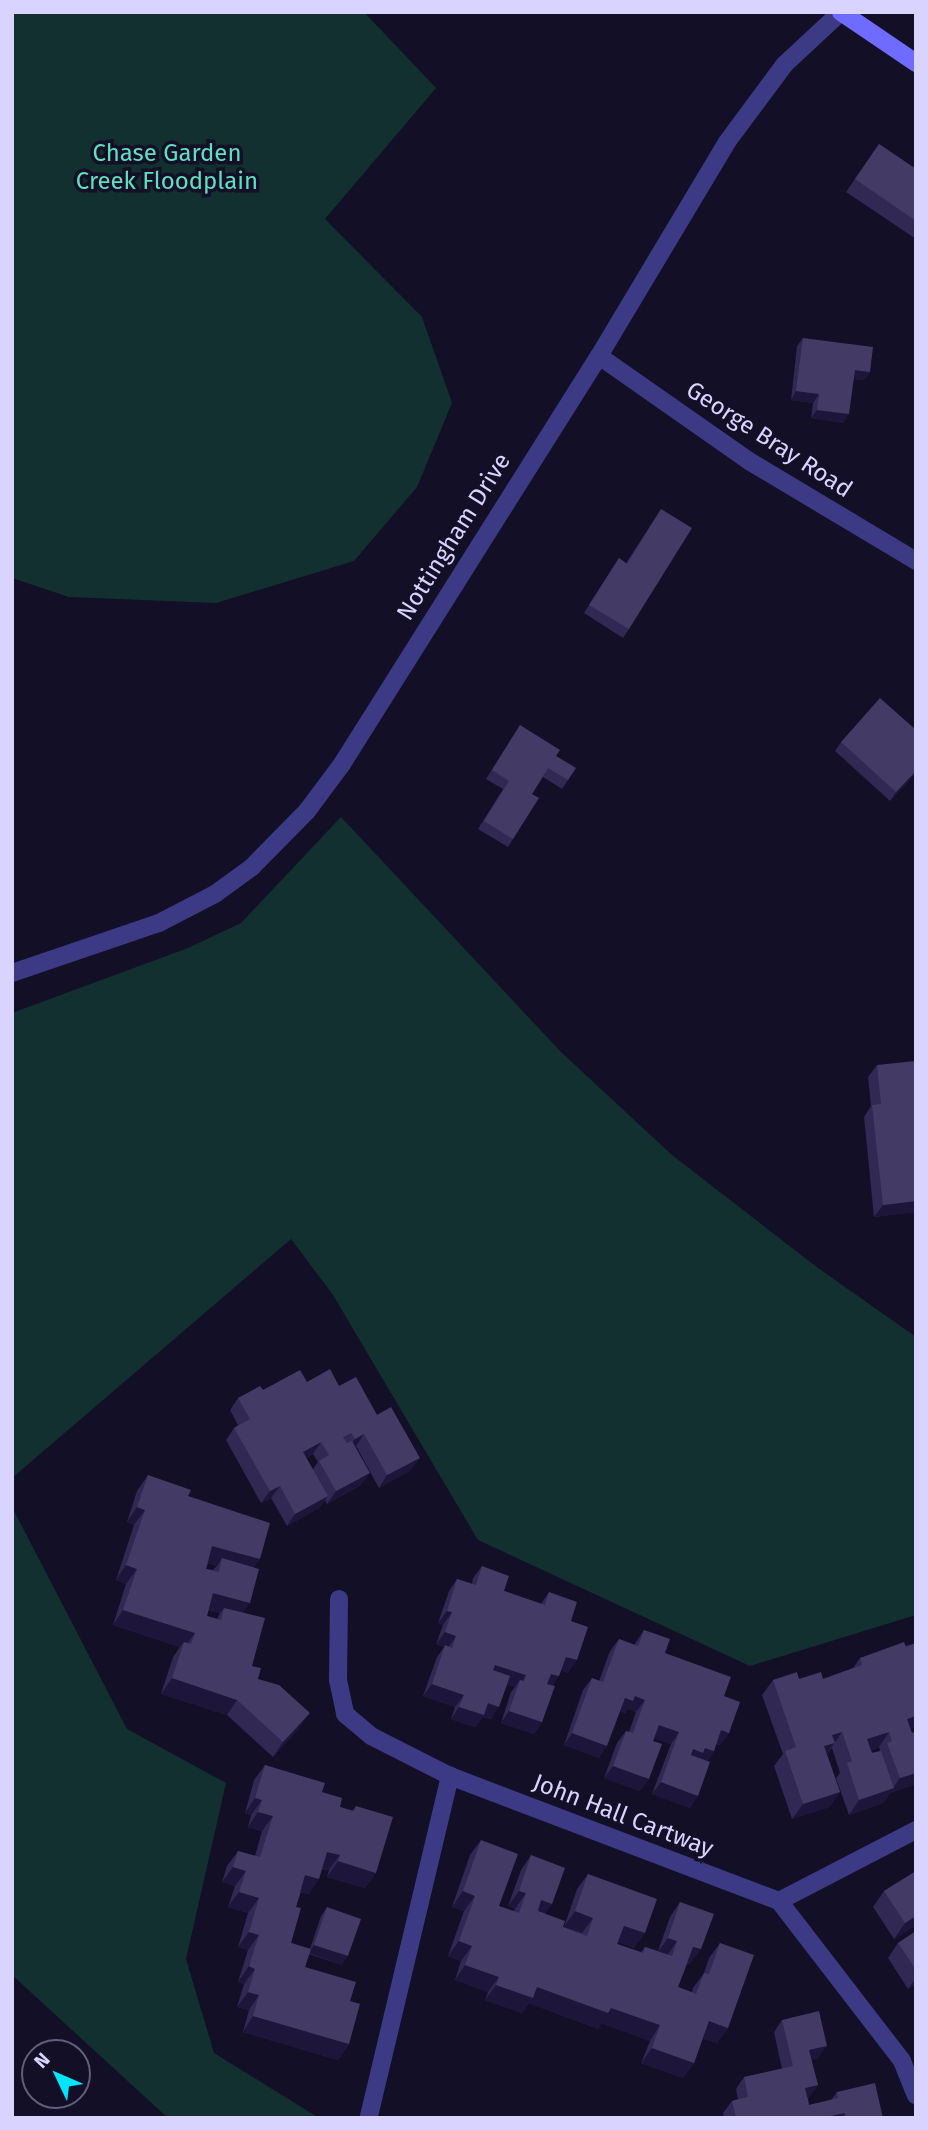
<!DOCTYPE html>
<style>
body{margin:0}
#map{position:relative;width:928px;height:2130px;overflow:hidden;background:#130f26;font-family:"Fira Sans",sans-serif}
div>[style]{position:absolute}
.green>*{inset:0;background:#12302f}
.lane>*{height:18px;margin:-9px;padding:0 9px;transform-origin:9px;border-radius:9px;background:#3d3a85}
.street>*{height:18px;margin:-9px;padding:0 9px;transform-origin:9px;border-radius:9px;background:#3d3a85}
.secondary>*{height:18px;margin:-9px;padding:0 9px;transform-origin:9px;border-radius:9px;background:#6f6bff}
.wall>*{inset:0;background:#312854}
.shaded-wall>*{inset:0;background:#1d163a}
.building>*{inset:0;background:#433a66}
span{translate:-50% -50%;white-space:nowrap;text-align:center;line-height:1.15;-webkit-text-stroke:7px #130f26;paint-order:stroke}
.park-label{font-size:24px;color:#5fe0c0}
.street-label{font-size:24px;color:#d9d4ff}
.frame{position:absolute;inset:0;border:14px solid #d9d4ff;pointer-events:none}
.north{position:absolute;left:21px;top:2039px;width:70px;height:70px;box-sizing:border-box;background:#130f26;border:2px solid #625e7d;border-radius:50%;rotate:314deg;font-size:19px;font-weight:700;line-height:28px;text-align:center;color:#d9d4ff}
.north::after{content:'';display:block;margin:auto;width:24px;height:32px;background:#00e5ff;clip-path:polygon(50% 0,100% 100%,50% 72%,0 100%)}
</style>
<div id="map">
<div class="green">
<i style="clip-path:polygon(12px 12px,364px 12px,436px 88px,325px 219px,422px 317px,452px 403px,417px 487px,354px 561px,216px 603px,69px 597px,12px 578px)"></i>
<i style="clip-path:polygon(341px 817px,561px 1052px,672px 1155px,818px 1268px,916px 1337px,916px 1615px,750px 1666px,478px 1540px,333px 1295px,291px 1239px,12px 1478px,12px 1013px,188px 948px,241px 923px)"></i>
<i style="clip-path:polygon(12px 1507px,127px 1729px,226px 1783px,186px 1959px,214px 2053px,319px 2118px,168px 2118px,12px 1975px)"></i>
</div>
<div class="lane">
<i style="left:779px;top:1901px;width:154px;rotate:-27.4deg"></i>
<i style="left:369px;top:2116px;width:350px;rotate:-76.6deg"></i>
</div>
<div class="street">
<i style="left:599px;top:356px;width:183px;rotate:35deg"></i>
<i style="left:749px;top:461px;width:195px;rotate:30.9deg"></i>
<i style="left:12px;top:973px;width:155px;rotate:-18.8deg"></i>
<i style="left:159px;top:923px;width:63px;rotate:-27.4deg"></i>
<i style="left:215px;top:894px;width:46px;rotate:-36.1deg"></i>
<i style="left:252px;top:867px;width:78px;rotate:-45.5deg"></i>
<i style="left:307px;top:811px;width:59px;rotate:-53.3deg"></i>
<i style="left:342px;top:764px;width:482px;rotate:-57.8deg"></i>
<i style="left:599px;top:356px;width:249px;rotate:-59.1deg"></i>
<i style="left:727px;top:142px;width:97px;rotate:-53.4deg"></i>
<i style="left:785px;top:64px;width:76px;rotate:-42.9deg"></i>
<i style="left:339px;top:1599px;width:81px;rotate:90.7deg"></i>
<i style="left:338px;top:1680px;width:35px;rotate:78deg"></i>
<i style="left:345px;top:1714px;width:34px;rotate:40deg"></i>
<i style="left:371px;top:1736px;width:89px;rotate:26.9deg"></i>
<i style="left:450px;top:1776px;width:352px;rotate:20.8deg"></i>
<i style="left:779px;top:1901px;width:202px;rotate:52.4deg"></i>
<i style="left:902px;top:2061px;width:37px;rotate:68deg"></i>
</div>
<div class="secondary">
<i style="left:841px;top:12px;width:91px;rotate:34.2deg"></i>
</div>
<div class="wall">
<i style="clip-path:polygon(879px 144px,916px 169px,916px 239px,846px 192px)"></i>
<i style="clip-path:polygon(803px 338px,870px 372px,864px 380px,854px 379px,843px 423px,811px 418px,813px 403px,791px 400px,797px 346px)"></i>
<i style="clip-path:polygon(661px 509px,629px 629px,623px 638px,584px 613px,619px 558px,626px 563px)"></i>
<i style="clip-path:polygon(520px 725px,556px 756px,576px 768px,562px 789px,543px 777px,532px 794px,513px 839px,508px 847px,478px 829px,503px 789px,486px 779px)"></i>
<i style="clip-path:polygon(916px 730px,916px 773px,890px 801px,835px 751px,841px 742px)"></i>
<i style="clip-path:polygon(877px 1065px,916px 1065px,916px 1212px,874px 1217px,864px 1117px,871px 1106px,868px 1077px)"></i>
<i style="clip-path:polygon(evenodd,307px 1382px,339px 1386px,377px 1415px,411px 1470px,379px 1488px,356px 1446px,355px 1447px,361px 1485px,327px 1504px,325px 1500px,319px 1508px,287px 1526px,271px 1498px,261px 1503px,226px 1440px,234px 1428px,238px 1425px,230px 1410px,238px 1398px,263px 1390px,307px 1382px,313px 1454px,318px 1462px,313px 1469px,306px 1458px,313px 1454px)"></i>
<i style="clip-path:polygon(evenodd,148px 1475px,188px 1496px,254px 1567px,243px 1612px,252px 1666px,258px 1679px,299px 1728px,273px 1757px,227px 1715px,161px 1694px,173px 1657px,180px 1647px,113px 1625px,126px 1584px,116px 1580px,134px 1525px,127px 1522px,137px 1491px,148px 1475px,208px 1563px,217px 1566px,213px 1570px,206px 1569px,208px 1563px,148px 1475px,208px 1610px,220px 1613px,217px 1619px,207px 1616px,208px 1610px)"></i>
<i style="clip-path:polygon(482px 1566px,504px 1591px,541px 1604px,549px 1592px,571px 1621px,568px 1673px,561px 1670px,553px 1685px,542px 1722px,534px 1734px,501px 1723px,511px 1692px,515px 1687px,507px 1684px,491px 1719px,483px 1717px,475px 1727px,451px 1719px,455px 1707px,423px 1696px,437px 1657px,444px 1647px,436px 1644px,443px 1625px,438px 1623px,449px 1591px,457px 1579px,472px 1584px,473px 1578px)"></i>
<i style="clip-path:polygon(644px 1630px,665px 1653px,724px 1696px,729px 1733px,720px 1745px,716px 1744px,714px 1751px,707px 1761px,690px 1808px,652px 1794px,671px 1744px,654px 1738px,640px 1791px,604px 1778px,617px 1743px,626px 1731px,629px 1732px,636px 1712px,628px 1709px,625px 1713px,620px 1711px,599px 1758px,564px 1745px,583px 1690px,592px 1678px,599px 1681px,610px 1651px,619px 1639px,634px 1645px)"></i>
<i style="clip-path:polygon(evenodd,916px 1643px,916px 1727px,910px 1729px,912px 1733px,916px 1731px,916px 1784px,890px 1793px,883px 1803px,849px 1815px,836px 1778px,840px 1773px,832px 1748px,827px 1754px,840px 1792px,829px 1807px,792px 1819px,774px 1766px,783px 1754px,762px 1695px,773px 1680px,823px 1679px,853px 1668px,860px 1658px,916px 1643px,879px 1747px,880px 1751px,872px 1753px,871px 1750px,879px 1747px)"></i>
<i style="clip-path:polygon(265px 1765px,322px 1792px,340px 1807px,352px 1811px,356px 1806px,376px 1873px,365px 1888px,327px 1877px,329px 1870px,322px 1869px,309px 1894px,301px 1892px,296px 1907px,291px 1943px,310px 1949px,321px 1916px,327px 1907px,342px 1965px,309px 1954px,305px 1967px,350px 2001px,349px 2044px,338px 2060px,243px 2032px,249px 2010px,237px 2007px,244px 1984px,238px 1982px,248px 1950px,238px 1947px,248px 1913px,228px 1907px,235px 1886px,222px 1882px,227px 1866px,238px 1851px,255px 1856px,262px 1831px,248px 1827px,251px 1815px,245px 1813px,254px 1780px)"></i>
<i style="clip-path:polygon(481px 1840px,499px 1906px,514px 1911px,515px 1909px,508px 1906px,521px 1870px,531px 1855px,545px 1914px,563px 1927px,582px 1934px,564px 1927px,577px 1889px,588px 1874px,634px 1948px,618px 1942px,617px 1944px,641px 1952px,645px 1947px,658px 1951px,670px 1917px,680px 1902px,690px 1964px,687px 1964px,678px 1987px,692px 1992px,693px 1988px,704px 1973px,709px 1958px,720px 1943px,728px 2028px,717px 2043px,703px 2038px,694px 2063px,683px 2078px,641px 2063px,650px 2041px,601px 2023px,598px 2029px,529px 2003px,522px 2013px,485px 2000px,488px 1992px,455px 1980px,461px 1961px,448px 1956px,464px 1911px,452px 1907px,470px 1855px)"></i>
<i style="clip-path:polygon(916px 1871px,916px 1925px,894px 1939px,873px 1907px,884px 1891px)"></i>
<i style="clip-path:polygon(916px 1931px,916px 1984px,908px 1989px,888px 1958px,898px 1943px)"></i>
<i style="clip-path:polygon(782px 2020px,818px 2058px,811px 2060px,818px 2085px,809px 2097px,808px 2098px,809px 2105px,831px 2100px,837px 2092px,883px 2118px,724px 2118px,723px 2113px,732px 2101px,738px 2099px,736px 2089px,744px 2077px,782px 2069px,774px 2032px)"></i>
</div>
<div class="shaded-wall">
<i style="clip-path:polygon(855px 370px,870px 372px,864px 380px,849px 379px)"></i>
<i style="clip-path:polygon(796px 391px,819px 394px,813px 403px,791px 400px)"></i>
<i style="clip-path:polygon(817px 410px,849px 414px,843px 423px,811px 418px)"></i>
<i style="clip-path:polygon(916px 771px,916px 773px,890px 801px,896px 792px)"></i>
<i style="clip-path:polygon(916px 1201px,916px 1212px,874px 1217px,883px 1205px)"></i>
<i style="clip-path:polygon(364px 1434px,356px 1446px,346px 1451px,355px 1439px)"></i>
<i style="clip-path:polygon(321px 1442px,313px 1454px,295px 1464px,303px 1452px)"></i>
<i style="clip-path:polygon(420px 1458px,411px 1470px,379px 1488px,387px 1475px)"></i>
<i style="clip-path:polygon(370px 1473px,361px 1485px,327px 1504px,336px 1491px)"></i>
<i style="clip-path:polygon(280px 1486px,271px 1498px,261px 1503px,270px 1491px)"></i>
<i style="clip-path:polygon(328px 1496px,319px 1508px,287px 1526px,295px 1514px)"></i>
<i style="clip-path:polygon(137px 1507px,145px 1510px,134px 1525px,127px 1522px)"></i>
<i style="clip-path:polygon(212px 1546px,260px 1559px,249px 1574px,222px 1558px,217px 1566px,202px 1562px)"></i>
<i style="clip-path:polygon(126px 1565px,137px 1569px,126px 1584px,116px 1580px)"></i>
<i style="clip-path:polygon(213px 1593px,250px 1603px,239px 1618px,224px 1608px,220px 1613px,202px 1608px)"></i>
<i style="clip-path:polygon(123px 1610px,195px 1633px,184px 1648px,184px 1642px,180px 1647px,113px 1625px)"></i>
<i style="clip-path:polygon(447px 1611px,452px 1612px,443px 1625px,438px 1623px)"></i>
<i style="clip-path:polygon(445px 1632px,456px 1636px,448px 1648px,436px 1644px)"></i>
<i style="clip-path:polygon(566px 1657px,577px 1660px,568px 1673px,558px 1669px)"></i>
<i style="clip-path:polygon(495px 1665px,526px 1675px,518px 1688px,520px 1680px,515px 1687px,486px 1677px)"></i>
<i style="clip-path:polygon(551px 1674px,559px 1676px,551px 1688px,542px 1686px)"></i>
<i style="clip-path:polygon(172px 1678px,237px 1700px,227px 1715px,161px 1694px)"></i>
<i style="clip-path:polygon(432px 1684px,464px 1695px,455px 1707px,423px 1696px)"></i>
<i style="clip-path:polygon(635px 1696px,645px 1700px,636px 1712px,628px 1709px,625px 1713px,616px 1710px,625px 1698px)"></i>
<i style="clip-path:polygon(488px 1703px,499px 1707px,491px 1719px,483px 1717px,475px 1727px,451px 1719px,459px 1707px)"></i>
<i style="clip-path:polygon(509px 1711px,542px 1722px,534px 1734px,501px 1723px)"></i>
<i style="clip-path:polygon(310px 1713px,299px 1728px,273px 1757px,283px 1742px)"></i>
<i style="clip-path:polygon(916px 1716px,916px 1727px,896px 1734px,907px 1719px)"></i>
<i style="clip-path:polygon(659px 1725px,679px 1732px,671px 1744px,650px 1737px)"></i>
<i style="clip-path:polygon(721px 1730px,729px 1733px,720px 1745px,713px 1742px)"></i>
<i style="clip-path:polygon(842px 1732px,824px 1758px,814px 1761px,832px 1735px)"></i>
<i style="clip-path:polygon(889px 1732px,879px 1747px,857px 1755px,867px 1739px)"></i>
<i style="clip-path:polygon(572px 1733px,607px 1746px,599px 1758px,564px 1745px)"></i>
<i style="clip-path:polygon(705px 1748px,714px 1751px,705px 1763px,684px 1761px,693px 1749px)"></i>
<i style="clip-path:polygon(613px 1766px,649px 1779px,640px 1791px,604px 1778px)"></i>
<i style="clip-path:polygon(916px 1773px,916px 1784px,890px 1793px,883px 1803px,849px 1815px,859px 1800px,893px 1788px,900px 1778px)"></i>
<i style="clip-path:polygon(661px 1782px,698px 1796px,690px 1808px,652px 1794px)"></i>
<i style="clip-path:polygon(840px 1792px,829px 1807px,792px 1819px,803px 1804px)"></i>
<i style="clip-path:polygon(255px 1798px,262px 1800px,251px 1815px,245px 1813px)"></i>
<i style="clip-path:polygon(258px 1812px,273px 1816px,262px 1831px,248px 1827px)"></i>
<i style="clip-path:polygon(327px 1852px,340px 1855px,329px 1870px,317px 1867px)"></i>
<i style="clip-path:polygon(338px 1861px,376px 1873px,365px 1888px,327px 1877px)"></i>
<i style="clip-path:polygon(233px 1867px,246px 1871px,235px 1886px,222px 1882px)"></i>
<i style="clip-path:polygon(305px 1875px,319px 1879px,309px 1894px,295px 1890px)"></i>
<i style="clip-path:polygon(463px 1891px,475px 1896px,464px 1911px,452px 1907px)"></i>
<i style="clip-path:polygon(519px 1891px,526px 1893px,515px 1909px,508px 1906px)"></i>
<i style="clip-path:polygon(239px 1892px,259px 1898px,248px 1913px,228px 1907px)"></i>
<i style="clip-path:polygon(541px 1900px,552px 1904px,542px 1919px,531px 1915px)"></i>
<i style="clip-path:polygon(575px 1911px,593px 1918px,582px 1933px,564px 1927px)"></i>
<i style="clip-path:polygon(916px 1916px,916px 1925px,894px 1939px,905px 1923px)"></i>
<i style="clip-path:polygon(624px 1926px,645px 1933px,634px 1948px,614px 1941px)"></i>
<i style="clip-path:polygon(249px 1932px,259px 1935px,248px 1950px,238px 1947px)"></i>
<i style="clip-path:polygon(668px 1938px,677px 1941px,667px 1956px,657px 1953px)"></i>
<i style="clip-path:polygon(459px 1941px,472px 1946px,461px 1961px,448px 1956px)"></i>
<i style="clip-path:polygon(314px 1945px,348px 1956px,342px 1965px,309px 1953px)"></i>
<i style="clip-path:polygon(693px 1947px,701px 1949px,690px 1964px,683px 1962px)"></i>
<i style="clip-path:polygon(465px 1965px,499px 1977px,488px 1992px,455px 1980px)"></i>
<i style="clip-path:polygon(249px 1966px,255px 1969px,244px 1984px,238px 1982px)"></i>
<i style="clip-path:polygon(916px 1978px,916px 1984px,908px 1989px)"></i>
<i style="clip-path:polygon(496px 1985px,537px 1987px,611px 2008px,660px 2025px,650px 2041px,601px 2023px,598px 2029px,529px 2003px,522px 2013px,485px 2000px)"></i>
<i style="clip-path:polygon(248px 1992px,259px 1995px,249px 2010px,237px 2007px)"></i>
<i style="clip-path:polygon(253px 2016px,349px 2044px,338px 2060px,243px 2032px)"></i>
<i style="clip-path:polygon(709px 2021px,728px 2028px,717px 2043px,698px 2036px)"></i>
<i style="clip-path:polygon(827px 2046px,818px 2058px,801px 2062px,809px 2050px)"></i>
<i style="clip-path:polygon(652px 2048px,694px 2063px,683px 2078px,641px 2063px)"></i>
<i style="clip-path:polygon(818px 2085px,809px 2097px,797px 2100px,805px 2088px)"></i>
<i style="clip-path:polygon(845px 2113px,842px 2118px,829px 2118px,830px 2116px)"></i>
</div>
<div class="building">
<i style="clip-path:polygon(879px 144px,916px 169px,916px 221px,855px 179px)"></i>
<i style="clip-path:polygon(803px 338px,873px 347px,870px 372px,855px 370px,849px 414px,817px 410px,819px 394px,796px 391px)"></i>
<i style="clip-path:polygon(661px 509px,692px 528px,629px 629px,589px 605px,619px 558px,627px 564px)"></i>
<i style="clip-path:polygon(880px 698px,916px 730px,916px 771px,896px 792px,841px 742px)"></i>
<i style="clip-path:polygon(520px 725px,560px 750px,556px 756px,576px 768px,568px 780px,548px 768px,532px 794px,539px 798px,513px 839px,484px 821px,509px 781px,492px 770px)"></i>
<i style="clip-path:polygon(915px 1061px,916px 1201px,883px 1205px,872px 1105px,881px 1104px,877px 1065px)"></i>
<i style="clip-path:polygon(330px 1369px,339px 1386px,356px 1377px,377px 1415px,391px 1407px,420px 1458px,387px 1475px,364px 1434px,355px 1439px,351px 1433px,343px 1437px,347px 1443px,352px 1441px,370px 1473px,336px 1491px,319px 1461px,329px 1455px,321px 1442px,303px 1452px,328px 1496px,295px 1514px,280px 1486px,270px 1491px,234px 1428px,250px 1419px,238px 1398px,260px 1386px,263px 1390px,300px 1370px,307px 1382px)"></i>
<i style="clip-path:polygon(148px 1475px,191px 1490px,188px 1496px,270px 1523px,260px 1559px,212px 1546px,206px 1569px,219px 1572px,222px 1558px,259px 1569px,250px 1603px,213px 1593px,207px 1616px,221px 1620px,224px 1608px,265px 1618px,252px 1666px,261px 1668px,258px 1679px,279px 1685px,310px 1713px,283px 1742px,237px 1700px,172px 1678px,184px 1642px,191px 1644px,195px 1633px,123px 1610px,137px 1569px,126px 1565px,145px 1510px,137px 1507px)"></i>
<i style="clip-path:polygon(482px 1566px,509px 1576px,504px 1591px,545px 1605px,549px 1592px,577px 1602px,571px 1621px,588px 1627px,577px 1660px,566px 1657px,559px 1676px,551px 1674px,547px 1684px,555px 1686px,542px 1722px,509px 1711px,520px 1680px,524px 1681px,526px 1675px,495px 1665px,493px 1670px,510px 1676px,499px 1707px,488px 1703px,484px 1715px,459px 1707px,464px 1695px,432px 1684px,445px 1645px,452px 1648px,456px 1636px,445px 1632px,452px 1612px,447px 1611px,457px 1579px,476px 1585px)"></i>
<i style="clip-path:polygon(644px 1630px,670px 1639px,665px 1653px,731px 1677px,724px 1696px,740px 1702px,729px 1733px,721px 1730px,714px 1751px,705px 1748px,703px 1753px,693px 1749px,691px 1755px,710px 1762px,698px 1796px,661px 1782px,679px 1732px,659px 1725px,653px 1741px,662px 1744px,649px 1779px,613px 1766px,626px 1731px,633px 1733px,645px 1700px,635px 1696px,633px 1701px,625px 1698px,607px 1746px,572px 1733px,592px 1678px,603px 1682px,619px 1639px,638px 1646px)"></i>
<i style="clip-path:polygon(904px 1642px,906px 1647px,916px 1643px,916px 1716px,907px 1719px,912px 1733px,916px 1731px,916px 1773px,900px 1778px,887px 1743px,892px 1741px,889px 1732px,867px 1739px,872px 1753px,881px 1751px,894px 1788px,859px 1800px,847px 1763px,852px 1761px,842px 1732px,832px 1735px,835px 1743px,824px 1746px,840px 1792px,803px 1804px,785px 1751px,796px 1747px,773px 1680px,797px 1672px,799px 1679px,821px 1672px,823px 1679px,862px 1665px,860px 1658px)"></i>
<i style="clip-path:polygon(265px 1765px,325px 1783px,322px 1792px,342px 1798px,340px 1807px,354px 1811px,356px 1806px,393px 1817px,376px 1873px,338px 1861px,340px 1855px,327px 1852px,319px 1879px,305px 1875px,296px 1907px,301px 1908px,291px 1943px,311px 1949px,305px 1967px,356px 1982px,350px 2001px,360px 2004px,349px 2044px,253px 2016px,259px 1995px,248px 1992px,255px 1969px,249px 1966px,259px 1935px,249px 1932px,259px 1898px,239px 1892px,246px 1871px,233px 1867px,238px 1851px,260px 1857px,273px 1816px,258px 1812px,262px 1800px,255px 1798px)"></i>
<i style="clip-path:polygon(481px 1840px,518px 1854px,499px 1906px,519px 1913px,526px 1893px,519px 1891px,531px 1855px,565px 1868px,552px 1904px,541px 1900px,538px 1911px,565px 1921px,563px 1927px,587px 1936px,593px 1918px,575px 1911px,588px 1874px,657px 1899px,645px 1933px,624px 1926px,617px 1944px,643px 1953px,645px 1947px,672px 1956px,677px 1941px,668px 1938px,680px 1902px,714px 1914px,701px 1949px,693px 1947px,678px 1987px,696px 1994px,704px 1973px,709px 1974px,720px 1943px,754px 1955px,728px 2028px,709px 2021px,694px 2063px,652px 2048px,660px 2025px,611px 2008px,608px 2013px,537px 1987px,533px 1998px,496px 1985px,499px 1977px,465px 1965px,472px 1946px,459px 1941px,475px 1896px,463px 1891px)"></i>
<i style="clip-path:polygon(916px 1871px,916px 1916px,905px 1923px,884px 1891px)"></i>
<i style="clip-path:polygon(327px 1907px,361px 1919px,348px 1956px,314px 1945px)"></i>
<i style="clip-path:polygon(916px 1931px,916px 1970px,898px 1943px)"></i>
<i style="clip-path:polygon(819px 2011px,827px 2046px,809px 2050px,818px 2085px,805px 2088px,809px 2105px,838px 2098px,837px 2092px,875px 2083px,883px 2118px,846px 2118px,845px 2113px,830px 2116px,831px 2118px,736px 2118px,732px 2101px,748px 2097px,744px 2077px,793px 2066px,782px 2020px)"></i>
</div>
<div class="park-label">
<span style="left:167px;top:168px">Chase Garden<br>Creek Floodplain</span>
</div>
<div class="street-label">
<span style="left:769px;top:440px;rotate:33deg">George Bray Road</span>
<span style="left:454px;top:537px;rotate:-58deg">Nottingham Drive</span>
<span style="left:623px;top:1816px;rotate:21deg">John Hall Cartway</span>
</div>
<div class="frame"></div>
<div class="north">N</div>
</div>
